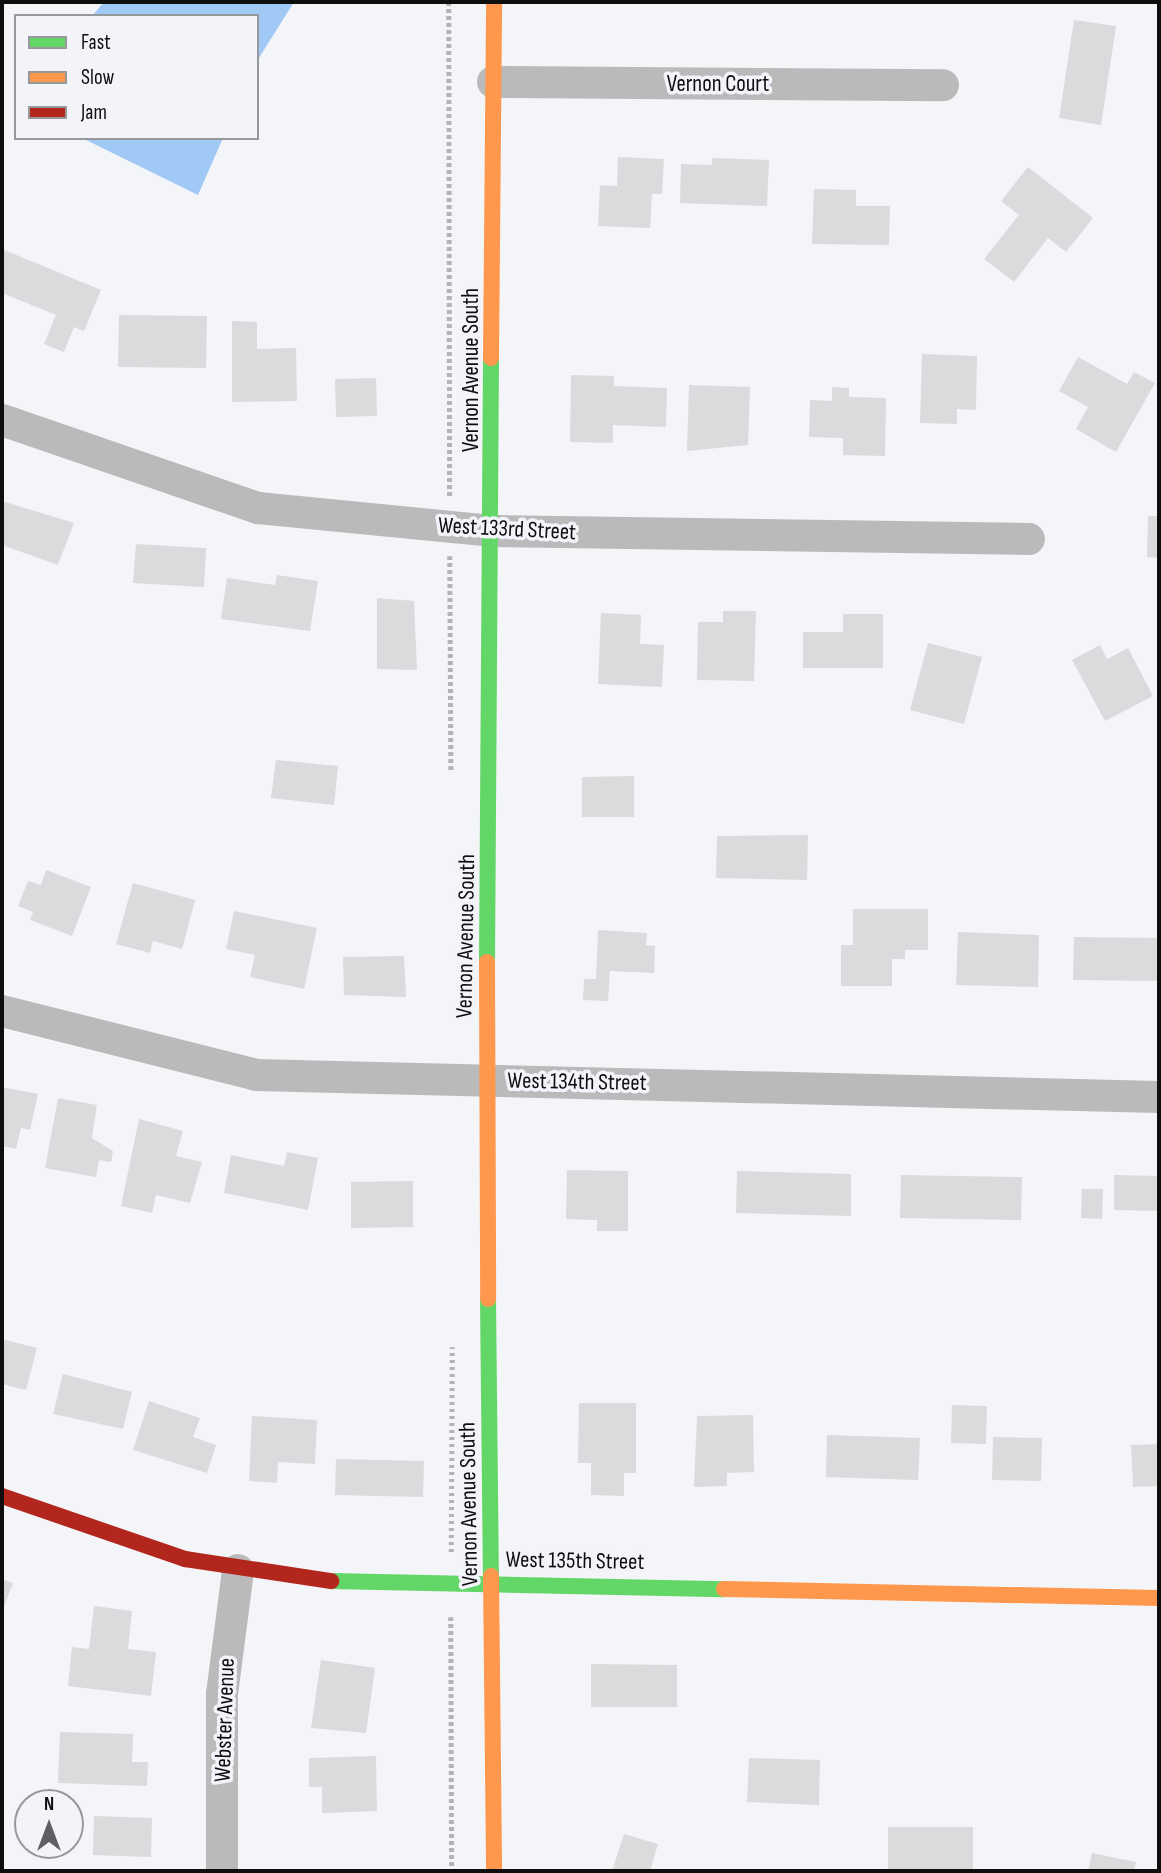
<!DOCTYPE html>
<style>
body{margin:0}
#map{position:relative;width:1161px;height:1873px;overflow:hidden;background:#f4f5f8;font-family:"Sofia Sans Condensed",sans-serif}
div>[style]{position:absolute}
.water>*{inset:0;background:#a1c9f6}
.building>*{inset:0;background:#dbdbdd}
.path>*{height:4.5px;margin-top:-2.25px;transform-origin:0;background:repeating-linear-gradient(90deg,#b4b4b6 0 3.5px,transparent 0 7px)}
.street>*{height:32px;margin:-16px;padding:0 16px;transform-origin:16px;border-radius:16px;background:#bbbabb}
.fast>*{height:16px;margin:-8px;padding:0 8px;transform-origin:8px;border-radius:8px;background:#63d668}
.slow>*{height:16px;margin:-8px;padding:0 8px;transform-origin:8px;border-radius:8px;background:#ff974d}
.jam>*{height:16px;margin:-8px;padding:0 8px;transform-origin:8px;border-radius:8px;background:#b3261e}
span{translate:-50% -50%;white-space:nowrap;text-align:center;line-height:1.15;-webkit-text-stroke:7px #f3f4f9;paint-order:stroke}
.street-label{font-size:23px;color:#0e0e0f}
.frame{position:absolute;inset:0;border:4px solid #0e0e0f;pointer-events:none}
.legend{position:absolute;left:14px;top:14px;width:245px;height:126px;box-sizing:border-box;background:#f3f4f9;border:2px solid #97989b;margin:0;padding:9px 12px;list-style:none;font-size:21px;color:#0e0e0f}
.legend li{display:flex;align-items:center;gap:14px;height:35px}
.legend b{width:35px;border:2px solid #97989b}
.north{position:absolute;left:14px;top:1789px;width:70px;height:70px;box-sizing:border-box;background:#f3f4f9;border:2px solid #97989b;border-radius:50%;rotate:0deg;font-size:19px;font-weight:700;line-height:28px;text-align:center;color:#0e0e0f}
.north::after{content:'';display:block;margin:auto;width:24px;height:32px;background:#5e5f61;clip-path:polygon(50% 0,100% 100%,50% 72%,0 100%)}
</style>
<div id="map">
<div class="water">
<i style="clip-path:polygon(104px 2px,294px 2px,257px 61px,257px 16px,92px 16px)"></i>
<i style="clip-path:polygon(82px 138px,223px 138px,198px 195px)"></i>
</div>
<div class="building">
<i style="clip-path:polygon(1074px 20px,1116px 26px,1101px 125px,1059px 118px)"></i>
<i style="clip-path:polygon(618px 157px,664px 159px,662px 194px,652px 194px,650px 228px,598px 226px,600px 185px,617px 186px)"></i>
<i style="clip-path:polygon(712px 158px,769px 160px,767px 206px,680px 203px,681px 164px,712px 165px)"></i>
<i style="clip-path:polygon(1028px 167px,1093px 218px,1066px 252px,1048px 238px,1014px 282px,984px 259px,1019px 215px,1001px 201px)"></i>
<i style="clip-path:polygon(814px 189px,856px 190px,856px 206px,890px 206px,889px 245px,812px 244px)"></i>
<i style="clip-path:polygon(2px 249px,101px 290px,84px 331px,74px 327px,64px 352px,44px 344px,56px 315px,2px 293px)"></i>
<i style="clip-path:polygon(119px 315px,207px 316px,206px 368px,118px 367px)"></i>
<i style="clip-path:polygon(232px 321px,257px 322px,257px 349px,296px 348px,297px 401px,232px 402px)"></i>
<i style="clip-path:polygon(922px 354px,977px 356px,976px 410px,957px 409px,957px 424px,920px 423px)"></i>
<i style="clip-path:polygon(1078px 357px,1127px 384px,1134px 372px,1155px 383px,1116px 452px,1076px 429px,1088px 407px,1059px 391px)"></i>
<i style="clip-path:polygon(571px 375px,614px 376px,614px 386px,667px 388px,666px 427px,613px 425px,613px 443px,570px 442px)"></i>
<i style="clip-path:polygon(376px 378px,377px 416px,336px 417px,335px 379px)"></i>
<i style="clip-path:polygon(689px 385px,750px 387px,748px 445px,687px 451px)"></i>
<i style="clip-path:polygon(832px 387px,849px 388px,849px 397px,886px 398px,885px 456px,843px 455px,843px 438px,809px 437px,810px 400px,832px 401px)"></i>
<i style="clip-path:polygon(2px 501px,74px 523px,58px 565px,2px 545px)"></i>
<i style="clip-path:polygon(1148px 516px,1159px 516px,1159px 558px,1147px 557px)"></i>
<i style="clip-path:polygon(136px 544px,206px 548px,204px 587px,133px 583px)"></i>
<i style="clip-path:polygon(277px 575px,318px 581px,310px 631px,221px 619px,227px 578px,275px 585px)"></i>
<i style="clip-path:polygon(377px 598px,414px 601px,417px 670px,377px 669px)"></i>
<i style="clip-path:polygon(723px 611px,756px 611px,754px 681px,697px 680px,698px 622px,723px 622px)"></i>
<i style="clip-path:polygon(601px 613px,641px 615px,640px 644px,664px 645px,662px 687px,598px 684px)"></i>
<i style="clip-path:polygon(843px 614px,883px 614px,883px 668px,803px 668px,803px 632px,843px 632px)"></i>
<i style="clip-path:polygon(928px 643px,982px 657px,964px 724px,910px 710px)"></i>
<i style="clip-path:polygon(1100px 645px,1107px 659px,1128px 648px,1153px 696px,1105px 721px,1072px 660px)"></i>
<i style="clip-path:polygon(276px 760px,338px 766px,334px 805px,271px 798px)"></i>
<i style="clip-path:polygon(634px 776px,634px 817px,582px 817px,582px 777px)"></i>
<i style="clip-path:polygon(808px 835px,807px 880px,716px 878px,717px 836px)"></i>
<i style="clip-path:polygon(46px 870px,91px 887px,72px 936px,30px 920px,33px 912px,18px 906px,28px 881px,41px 885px)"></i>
<i style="clip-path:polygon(133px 883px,195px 900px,182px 949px,153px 941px,150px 953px,116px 944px)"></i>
<i style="clip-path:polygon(853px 909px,928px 909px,928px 950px,905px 950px,905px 959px,892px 959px,892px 986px,841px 986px,841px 945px,853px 945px)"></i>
<i style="clip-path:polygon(234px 911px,317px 928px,304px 989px,250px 977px,255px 955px,226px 949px)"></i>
<i style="clip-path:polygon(598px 930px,647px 933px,646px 945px,655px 946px,654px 973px,610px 971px,608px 1001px,583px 1000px,584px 979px,596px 979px)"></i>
<i style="clip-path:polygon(958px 932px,1039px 935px,1038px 987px,956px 985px)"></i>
<i style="clip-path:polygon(1074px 937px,1159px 938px,1159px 981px,1073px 980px)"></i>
<i style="clip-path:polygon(404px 956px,406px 997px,344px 995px,343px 957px)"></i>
<i style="clip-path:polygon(2px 1087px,38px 1094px,30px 1130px,21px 1128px,16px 1149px,2px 1146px)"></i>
<i style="clip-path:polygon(58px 1098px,97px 1105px,92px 1138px,113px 1151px,111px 1162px,99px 1160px,96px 1177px,45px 1168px)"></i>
<i style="clip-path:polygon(139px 1119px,183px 1131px,176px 1156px,202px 1162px,190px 1203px,156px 1195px,152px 1213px,121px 1206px)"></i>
<i style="clip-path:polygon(287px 1152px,318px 1158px,308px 1210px,224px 1193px,231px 1155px,284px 1166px)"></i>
<i style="clip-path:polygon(567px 1170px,628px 1171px,628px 1231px,597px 1231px,597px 1220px,566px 1219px)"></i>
<i style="clip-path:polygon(737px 1171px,851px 1174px,851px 1216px,736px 1213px)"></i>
<i style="clip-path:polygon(901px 1175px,1022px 1177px,1021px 1220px,900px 1218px)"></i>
<i style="clip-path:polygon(1114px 1175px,1159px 1176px,1159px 1211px,1114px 1210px)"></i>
<i style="clip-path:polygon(413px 1181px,413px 1227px,351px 1228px,351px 1182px)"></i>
<i style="clip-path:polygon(1082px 1189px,1103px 1189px,1102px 1219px,1081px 1218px)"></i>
<i style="clip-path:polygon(2px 1339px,37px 1348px,26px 1390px,2px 1384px)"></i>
<i style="clip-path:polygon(63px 1374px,132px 1392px,123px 1429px,53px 1414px)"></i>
<i style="clip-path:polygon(149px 1401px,200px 1418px,193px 1437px,216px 1445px,207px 1473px,133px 1450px)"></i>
<i style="clip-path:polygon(579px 1403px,636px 1403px,636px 1473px,624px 1473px,624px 1496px,591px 1495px,591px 1463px,578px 1463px)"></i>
<i style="clip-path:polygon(952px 1405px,987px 1406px,986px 1444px,951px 1443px)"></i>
<i style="clip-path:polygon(753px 1415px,754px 1472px,727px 1473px,727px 1486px,694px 1487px,697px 1416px)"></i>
<i style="clip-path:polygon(252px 1416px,317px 1420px,315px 1464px,278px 1462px,277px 1483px,249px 1481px)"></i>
<i style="clip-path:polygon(827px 1435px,920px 1438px,918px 1480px,826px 1477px)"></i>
<i style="clip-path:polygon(993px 1437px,1042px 1438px,1041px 1481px,992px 1480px)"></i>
<i style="clip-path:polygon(1159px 1444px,1159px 1486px,1133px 1487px,1131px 1445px)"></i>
<i style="clip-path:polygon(336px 1459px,424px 1461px,423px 1497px,335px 1495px)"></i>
<i style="clip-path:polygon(2px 1579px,13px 1583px,2px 1612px)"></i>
<i style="clip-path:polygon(94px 1606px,132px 1611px,128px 1649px,156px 1652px,151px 1696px,68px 1686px,72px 1647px,89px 1649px)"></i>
<i style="clip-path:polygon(321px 1660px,375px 1668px,366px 1733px,311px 1728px)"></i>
<i style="clip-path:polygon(591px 1664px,677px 1665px,677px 1707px,591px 1707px)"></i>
<i style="clip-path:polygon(60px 1732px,133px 1734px,132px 1762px,148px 1762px,147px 1786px,58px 1783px)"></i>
<i style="clip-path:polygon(376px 1756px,377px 1811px,322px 1813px,322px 1787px,309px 1787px,309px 1758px)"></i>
<i style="clip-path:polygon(749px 1758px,820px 1760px,819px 1805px,747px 1802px)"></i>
<i style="clip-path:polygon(94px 1816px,152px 1818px,151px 1857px,93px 1855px)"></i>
<i style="clip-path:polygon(888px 1827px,973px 1827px,973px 1871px,888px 1871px)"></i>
<i style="clip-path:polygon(624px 1834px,658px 1844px,650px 1871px,612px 1871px)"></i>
<i style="clip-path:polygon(1092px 1853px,1136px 1862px,1134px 1871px,1088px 1871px)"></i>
</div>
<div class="path">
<i style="left:449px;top:2px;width:496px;rotate:89.9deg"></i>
<i style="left:450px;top:556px;width:215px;rotate:89.7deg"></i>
<i style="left:451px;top:1552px;width:205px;rotate:-89.7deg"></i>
<i style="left:451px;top:1617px;width:254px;rotate:89.8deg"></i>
</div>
<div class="street">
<i style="left:493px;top:82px;width:450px;rotate:0.4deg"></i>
<i style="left:2px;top:420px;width:271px;rotate:19deg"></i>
<i style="left:258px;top:508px;width:237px;rotate:5.6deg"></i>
<i style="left:494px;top:531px;width:535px;rotate:0.86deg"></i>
<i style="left:2px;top:1011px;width:262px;rotate:14.1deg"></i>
<i style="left:256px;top:1075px;width:903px;rotate:1.4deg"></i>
<i style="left:222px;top:1871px;width:177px;rotate:-90deg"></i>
<i style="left:222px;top:1694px;width:125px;rotate:-82.6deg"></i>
</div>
<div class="fast">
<i style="left:487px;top:962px;width:604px;rotate:-89.62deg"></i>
<i style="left:488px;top:1299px;width:277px;rotate:89.4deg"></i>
<i style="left:331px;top:1581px;width:393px;rotate:1.2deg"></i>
</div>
<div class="slow">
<i style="left:491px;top:358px;width:356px;rotate:-89.5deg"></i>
<i style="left:487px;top:962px;width:337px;rotate:89.8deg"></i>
<i style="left:491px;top:1576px;width:295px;rotate:89.4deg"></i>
<i style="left:724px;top:1589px;width:435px;rotate:1.2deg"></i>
</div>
<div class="jam">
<i style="left:2px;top:1496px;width:194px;rotate:19deg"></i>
<i style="left:185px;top:1559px;width:148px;rotate:8.6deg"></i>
</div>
<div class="street-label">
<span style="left:718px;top:84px">Vernon Court</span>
<span style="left:471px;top:370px;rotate:-90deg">Vernon Avenue South</span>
<span style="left:507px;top:529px;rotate:3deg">West 133rd Street</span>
<span style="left:466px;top:936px;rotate:-89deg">Vernon Avenue South</span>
<span style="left:577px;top:1082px;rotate:1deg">West 134th Street</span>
<span style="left:469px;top:1504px;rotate:-91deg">Vernon Avenue South</span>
<span style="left:575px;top:1561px;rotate:1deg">West 135th Street</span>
<span style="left:225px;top:1720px;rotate:-88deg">Webster Avenue</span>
</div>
<div class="frame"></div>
<ul class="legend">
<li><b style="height:9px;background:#63d668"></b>Fast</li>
<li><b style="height:9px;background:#ff974d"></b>Slow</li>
<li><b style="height:9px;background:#b3261e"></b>Jam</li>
</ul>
<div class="north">N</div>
</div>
